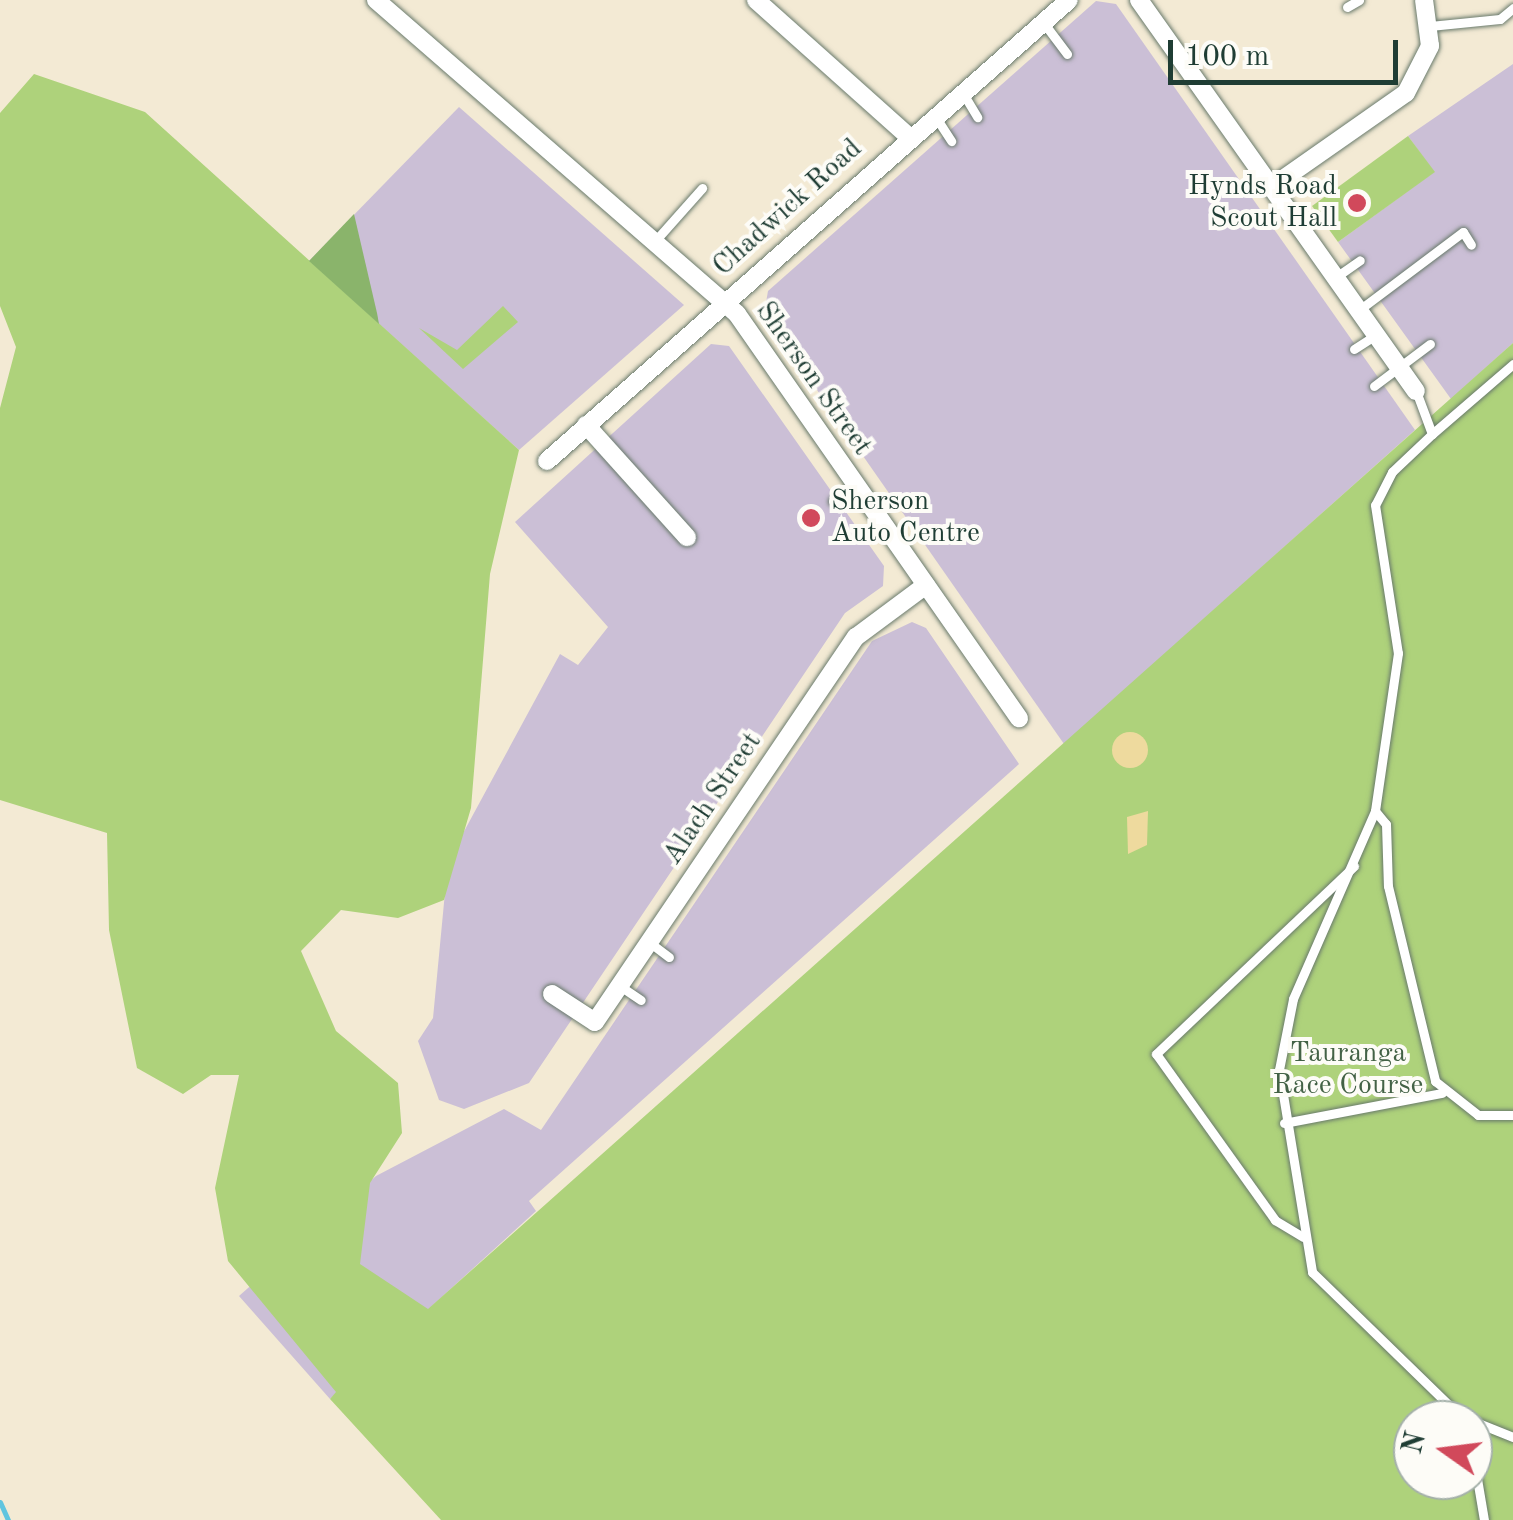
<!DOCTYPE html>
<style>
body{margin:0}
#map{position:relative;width:1513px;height:1520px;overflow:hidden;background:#f3ead4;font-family:"Old Standard TT",serif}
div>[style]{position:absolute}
.industrial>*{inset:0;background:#cbbfd6}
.green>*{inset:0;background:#aed27b}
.forest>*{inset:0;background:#8ab46b}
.sand>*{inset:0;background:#eeda9e}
.round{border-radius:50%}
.stream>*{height:5px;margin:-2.5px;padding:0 2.5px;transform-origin:2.5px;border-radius:2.5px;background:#61c5df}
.roads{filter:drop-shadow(0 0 2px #697a6c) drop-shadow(0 0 2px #697a6c)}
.service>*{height:9px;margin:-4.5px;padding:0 4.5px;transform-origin:4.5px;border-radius:4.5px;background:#fff}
.minor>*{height:18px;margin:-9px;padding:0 9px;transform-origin:9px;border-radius:9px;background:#fff}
.dots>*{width:28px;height:28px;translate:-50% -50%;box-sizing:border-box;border:5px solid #fdfcf7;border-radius:50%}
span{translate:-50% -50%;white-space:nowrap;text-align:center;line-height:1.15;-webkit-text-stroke:8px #fdfcf7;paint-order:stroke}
.poi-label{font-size:28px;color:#1f3d34}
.right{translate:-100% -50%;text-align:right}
.left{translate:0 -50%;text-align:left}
.street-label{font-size:28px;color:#1f3d34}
.park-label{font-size:28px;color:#436246}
.north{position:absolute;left:1393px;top:1400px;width:100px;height:100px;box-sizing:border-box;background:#fdfcf7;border:2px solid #a4b0a9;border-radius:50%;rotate:284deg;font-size:28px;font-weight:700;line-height:40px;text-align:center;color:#1f3d34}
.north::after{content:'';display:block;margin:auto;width:35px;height:45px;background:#d1495b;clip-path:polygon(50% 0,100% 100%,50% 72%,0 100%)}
.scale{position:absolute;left:1168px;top:40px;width:230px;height:45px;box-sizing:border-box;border:5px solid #1f3d34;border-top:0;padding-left:12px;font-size:30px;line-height:35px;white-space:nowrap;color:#1f3d34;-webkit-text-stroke:8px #fdfcf7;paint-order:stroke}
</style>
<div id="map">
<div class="industrial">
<i style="clip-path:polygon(1096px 1px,1116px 4px,1415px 430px,1064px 744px,764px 314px,768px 291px)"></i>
<i style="clip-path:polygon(1513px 64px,1513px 343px,1451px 399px,1338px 242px,1434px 172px,1408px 136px)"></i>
<i style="clip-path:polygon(459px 107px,684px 305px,519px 450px,309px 261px)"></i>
<i style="clip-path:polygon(711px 344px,729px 346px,884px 566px,883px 586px,845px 613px,529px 1083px,464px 1109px,439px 1100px,418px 1041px,433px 1018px,448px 861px,560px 654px,578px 665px,608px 627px,515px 522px)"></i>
<i style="clip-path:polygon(912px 622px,926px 628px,1019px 764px,529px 1201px,536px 1211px,330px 1399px,239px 1296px,376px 1176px,504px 1109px,541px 1130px,872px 641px)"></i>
</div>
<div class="green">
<i style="clip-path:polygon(evenodd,34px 74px,145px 112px,519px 450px,490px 574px,471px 808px,444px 900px,398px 918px,341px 910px,301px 951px,336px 1031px,398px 1083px,402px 1133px,370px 1183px,360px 1264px,428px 1309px,1513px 343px,1513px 1520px,441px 1520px,330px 1399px,336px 1392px,228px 1261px,215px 1188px,239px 1075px,211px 1075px,183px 1094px,137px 1068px,109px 930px,107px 833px,0 800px,0 408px,16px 347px,0 306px,0 113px,34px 74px,1413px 1420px,1473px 1420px,1473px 1480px,1413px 1480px,1413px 1420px)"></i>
<i style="clip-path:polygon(1408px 136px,1435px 172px,1338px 242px,1312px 206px)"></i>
<i style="clip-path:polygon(503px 306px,518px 322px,463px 369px,419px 328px,457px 350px)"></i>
</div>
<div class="forest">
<i style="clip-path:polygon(354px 214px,377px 313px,379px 324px,309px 261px)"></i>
</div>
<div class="sand">
<i class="round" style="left:1112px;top:732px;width:36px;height:36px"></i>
<i style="clip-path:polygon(1148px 811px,1147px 845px,1128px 854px,1127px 817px)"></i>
</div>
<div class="stream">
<i style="left:0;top:1502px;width:20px;rotate:66deg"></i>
</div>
<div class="roads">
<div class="service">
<i style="left:1347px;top:7px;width:14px;rotate:-30deg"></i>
<i style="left:1043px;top:22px;width:40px;rotate:53deg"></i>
<i style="left:1430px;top:26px;width:70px;rotate:-5.7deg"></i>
<i style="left:1500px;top:19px;width:17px;rotate:-40deg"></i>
<i style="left:964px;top:95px;width:26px;rotate:59deg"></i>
<i style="left:935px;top:116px;width:30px;rotate:57deg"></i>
<i style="left:655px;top:241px;width:71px;rotate:-48.4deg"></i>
<i style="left:1336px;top:277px;width:29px;rotate:-35deg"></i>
<i style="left:1359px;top:310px;width:130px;rotate:-36.9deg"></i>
<i style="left:1463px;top:232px;width:15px;rotate:58deg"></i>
<i style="left:1354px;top:349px;width:24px;rotate:-33deg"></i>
<i style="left:1374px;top:386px;width:70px;rotate:-36.9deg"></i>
<i style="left:1416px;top:391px;width:46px;rotate:69.6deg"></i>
<i style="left:1432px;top:434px;width:55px;rotate:136.5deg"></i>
<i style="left:1392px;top:472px;width:37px;rotate:117deg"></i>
<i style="left:1375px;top:505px;width:150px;rotate:81.2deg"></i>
<i style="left:1398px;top:653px;width:160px;rotate:98.3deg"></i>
<i style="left:1375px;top:811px;width:205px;rotate:113.6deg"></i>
<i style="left:1293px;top:999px;width:72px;rotate:101.2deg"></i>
<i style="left:1279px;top:1070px;width:205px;rotate:80.7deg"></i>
<i style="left:1312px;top:1272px;width:212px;rotate:44.2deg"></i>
<i style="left:1432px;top:434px;width:107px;rotate:-40.8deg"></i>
<i style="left:833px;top:501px;width:26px;rotate:-32deg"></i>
<i style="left:1375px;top:811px;width:17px;rotate:50deg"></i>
<i style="left:1386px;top:824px;width:62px;rotate:88.2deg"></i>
<i style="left:1388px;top:886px;width:201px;rotate:76.4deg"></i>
<i style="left:1435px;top:1081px;width:55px;rotate:38.3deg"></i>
<i style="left:1478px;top:1115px;width:35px"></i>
<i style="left:649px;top:942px;width:25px;rotate:37deg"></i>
<i style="left:620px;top:986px;width:25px;rotate:34deg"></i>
<i style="left:1284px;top:1123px;width:161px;rotate:-10.8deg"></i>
<i style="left:1303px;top:1237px;width:33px;rotate:-149deg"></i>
<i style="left:1275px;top:1220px;width:204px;rotate:-125.6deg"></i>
<i style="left:1156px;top:1054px;width:273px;rotate:-43.5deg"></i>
<i style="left:1473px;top:1421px;width:43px;rotate:21.8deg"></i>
<i style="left:1473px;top:1455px;width:66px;rotate:80.4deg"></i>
</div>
<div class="minor">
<i style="left:376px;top:0;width:478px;rotate:41deg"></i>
<i style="left:737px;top:314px;width:493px;rotate:55.1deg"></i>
<i style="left:756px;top:0;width:204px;rotate:41.8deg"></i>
<i style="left:1139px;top:0;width:479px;rotate:54.7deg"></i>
<i style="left:1273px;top:186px;width:162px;rotate:-35deg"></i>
<i style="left:1406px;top:93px;width:53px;rotate:-62.9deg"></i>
<i style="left:1430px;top:46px;width:46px;rotate:-97.4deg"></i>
<i style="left:586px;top:425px;width:151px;rotate:48deg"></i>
<i style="left:547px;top:461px;width:696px;rotate:-41.45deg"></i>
<i style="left:552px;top:994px;width:51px;rotate:33.1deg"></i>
<i style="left:595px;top:1022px;width:465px;rotate:-55.9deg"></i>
<i style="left:856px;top:637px;width:87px;rotate:-36.6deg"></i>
</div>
</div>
<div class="dots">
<i style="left:1357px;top:203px;background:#d1495b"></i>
<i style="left:811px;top:518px;background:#d1495b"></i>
</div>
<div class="poi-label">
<span class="right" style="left:1337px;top:203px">Hynds Road<br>Scout Hall</span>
<span class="left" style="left:831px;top:518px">Sherson<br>Auto Centre</span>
</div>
<div class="street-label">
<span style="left:788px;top:208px;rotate:-42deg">Chadwick Road</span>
<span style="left:813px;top:379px;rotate:55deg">Sherson Street</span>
<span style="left:713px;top:799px;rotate:-56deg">Alach Street</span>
</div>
<div class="park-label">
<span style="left:1348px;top:1070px">Tauranga<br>Race Course</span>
</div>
<div class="north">N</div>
<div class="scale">100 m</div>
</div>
